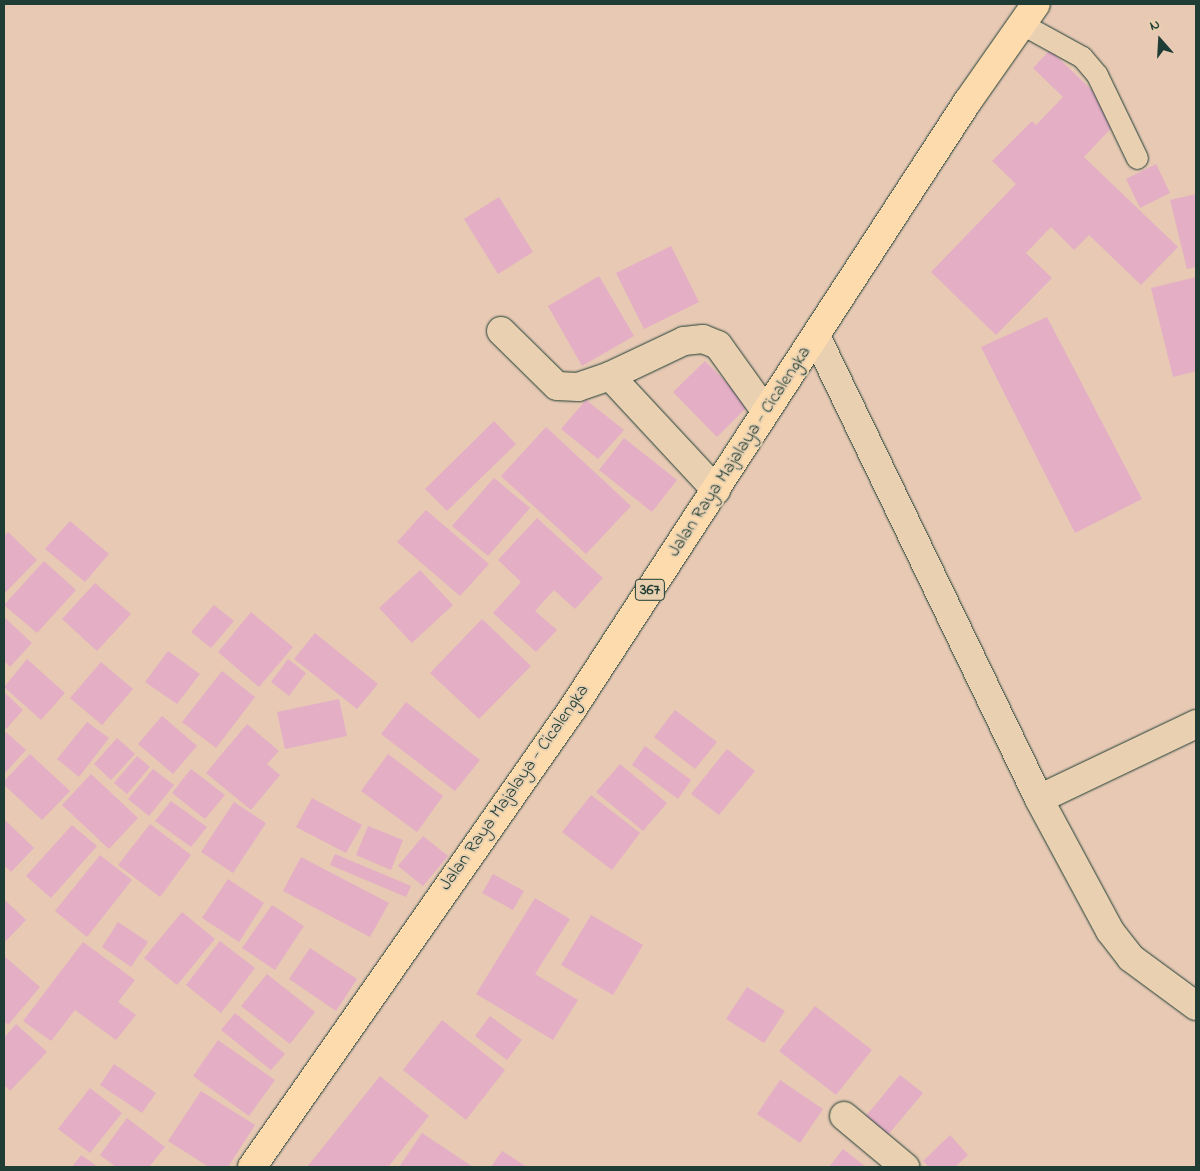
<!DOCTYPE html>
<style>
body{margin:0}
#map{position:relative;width:1200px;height:1171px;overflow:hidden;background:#e7c9b4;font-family:"Indie Flower",sans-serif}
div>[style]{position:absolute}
.building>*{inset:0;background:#e4aec5}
.roads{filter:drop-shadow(0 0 1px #1f3d34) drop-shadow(0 0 1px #1f3d34)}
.lane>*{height:21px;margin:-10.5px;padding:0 10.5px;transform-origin:10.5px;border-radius:10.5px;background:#e8d0b0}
.street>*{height:28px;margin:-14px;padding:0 14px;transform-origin:14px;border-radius:14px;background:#e8d0b0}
.primary>*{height:28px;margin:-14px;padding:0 14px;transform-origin:14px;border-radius:14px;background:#fedbac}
span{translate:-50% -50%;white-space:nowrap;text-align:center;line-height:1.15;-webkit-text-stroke:4px #e8d0b0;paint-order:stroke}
.shield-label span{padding:1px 4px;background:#e8d0b0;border:1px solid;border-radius:4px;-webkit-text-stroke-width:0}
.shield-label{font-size:16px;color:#1f3d34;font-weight:700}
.street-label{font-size:18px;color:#1f3d34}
.frame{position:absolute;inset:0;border:5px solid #1f3d34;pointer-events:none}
.north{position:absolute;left:1135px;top:15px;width:50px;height:50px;-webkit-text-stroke:4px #e8d0b0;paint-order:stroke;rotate:341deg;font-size:14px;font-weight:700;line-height:20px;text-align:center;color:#1f3d34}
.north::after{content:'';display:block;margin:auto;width:18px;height:22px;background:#1f3d34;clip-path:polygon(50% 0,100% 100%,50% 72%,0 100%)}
</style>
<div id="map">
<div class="building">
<i style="clip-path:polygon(1050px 50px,1121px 118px,1084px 157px,1178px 247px,1141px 285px,1089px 235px,1074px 250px,1051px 227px,1026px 253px,1052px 278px,996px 335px,931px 272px,1016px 184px,992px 161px,1032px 121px,1036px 125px,1063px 97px,1033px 68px)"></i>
<i style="clip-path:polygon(1156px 164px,1170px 193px,1140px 208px,1126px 179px)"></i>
<i style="clip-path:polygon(1196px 194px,1196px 267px,1187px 269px,1170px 200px)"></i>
<i style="clip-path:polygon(499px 197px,533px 252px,498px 274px,464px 219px)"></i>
<i style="clip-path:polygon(671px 246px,699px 302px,644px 329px,616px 273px)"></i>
<i style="clip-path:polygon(599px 276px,634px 336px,582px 366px,548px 306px)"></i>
<i style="clip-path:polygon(1196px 277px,1196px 371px,1173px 377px,1151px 288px)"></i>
<i style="clip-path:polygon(1047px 317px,1142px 499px,1075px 533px,981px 347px)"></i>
<i style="clip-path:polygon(705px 361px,749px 405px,717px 437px,673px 392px)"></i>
<i style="clip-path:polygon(586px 400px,624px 430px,598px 459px,561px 429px)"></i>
<i style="clip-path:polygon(494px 421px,516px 444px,447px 511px,425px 489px)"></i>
<i style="clip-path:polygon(546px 427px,631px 506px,586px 554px,501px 476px)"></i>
<i style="clip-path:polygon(624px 438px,677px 480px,652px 512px,599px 470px)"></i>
<i style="clip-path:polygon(494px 478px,530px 508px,488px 556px,452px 526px)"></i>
<i style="clip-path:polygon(426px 510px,489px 564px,460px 596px,397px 542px)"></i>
<i style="clip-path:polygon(537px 518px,603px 578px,575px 609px,554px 590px,535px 611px,557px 630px,536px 652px,493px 613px,521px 582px,498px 560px)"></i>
<i style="clip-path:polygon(70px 521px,109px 554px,85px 582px,45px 549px)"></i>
<i style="clip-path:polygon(8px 532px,37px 560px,4px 594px,4px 536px)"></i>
<i style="clip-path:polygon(44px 561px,76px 590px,37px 633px,4px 605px)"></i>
<i style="clip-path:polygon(420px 570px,453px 605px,412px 643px,379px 608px)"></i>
<i style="clip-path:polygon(95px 583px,131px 614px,97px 651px,62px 619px)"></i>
<i style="clip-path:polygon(214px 605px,234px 621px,211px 648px,191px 632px)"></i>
<i style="clip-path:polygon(251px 612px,293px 647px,259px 687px,218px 652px)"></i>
<i style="clip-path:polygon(4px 617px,32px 643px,10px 667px,4px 661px)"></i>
<i style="clip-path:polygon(482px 619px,531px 666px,479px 719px,430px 673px)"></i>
<i style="clip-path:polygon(315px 633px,378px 684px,357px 709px,294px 659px)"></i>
<i style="clip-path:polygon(168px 651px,200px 674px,177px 704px,145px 682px)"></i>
<i style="clip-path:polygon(27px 659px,65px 693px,41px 720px,4px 687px)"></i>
<i style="clip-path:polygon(288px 659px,306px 673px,289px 696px,271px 682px)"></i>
<i style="clip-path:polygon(101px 662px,133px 689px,102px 725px,70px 698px)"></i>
<i style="clip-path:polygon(222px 671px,255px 697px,216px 748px,182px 722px)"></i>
<i style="clip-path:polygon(4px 692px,23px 710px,6px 729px,4px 727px)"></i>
<i style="clip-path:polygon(339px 699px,347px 736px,285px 749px,277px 712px)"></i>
<i style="clip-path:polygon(406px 702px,480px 760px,455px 791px,381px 734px)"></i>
<i style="clip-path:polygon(675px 710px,717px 742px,695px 769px,654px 737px)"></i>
<i style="clip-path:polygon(162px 716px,197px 746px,173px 774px,138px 744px)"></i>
<i style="clip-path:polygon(87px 722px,109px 738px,79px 777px,57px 759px)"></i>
<i style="clip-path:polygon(247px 724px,279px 751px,267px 764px,280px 775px,251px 810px,206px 773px)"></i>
<i style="clip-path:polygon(6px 732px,26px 750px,4px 774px,4px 735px)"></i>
<i style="clip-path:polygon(117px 738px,135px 754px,111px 780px,94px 764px)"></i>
<i style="clip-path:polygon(645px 746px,691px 780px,678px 799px,632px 765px)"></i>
<i style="clip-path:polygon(727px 749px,755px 771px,719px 815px,691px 794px)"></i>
<i style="clip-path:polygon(30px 754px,70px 791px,42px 820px,4px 785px,4px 781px)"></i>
<i style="clip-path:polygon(388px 754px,443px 796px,417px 832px,361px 791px)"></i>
<i style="clip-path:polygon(137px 756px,150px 767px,127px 794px,114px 783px)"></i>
<i style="clip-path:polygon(620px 764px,667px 803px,643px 831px,596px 792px)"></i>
<i style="clip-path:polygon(153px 769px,174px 785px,149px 816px,128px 799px)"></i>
<i style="clip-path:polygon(191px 769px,225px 795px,205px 819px,172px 793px)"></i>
<i style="clip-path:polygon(91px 774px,138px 818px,109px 849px,62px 805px)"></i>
<i style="clip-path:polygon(591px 795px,640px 833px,612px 870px,562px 832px)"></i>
<i style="clip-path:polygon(312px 798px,362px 825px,346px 853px,296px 827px)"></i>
<i style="clip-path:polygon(171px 801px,207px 827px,191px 847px,155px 821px)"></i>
<i style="clip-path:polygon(234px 802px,266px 823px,233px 873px,201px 852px)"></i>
<i style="clip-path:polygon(4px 819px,34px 848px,11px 872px,4px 865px)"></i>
<i style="clip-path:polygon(150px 824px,191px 855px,160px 897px,118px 865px)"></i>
<i style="clip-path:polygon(72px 825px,97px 846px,51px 898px,26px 876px)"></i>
<i style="clip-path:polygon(368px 826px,403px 840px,391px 870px,356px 855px)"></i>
<i style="clip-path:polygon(423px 836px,448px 856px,423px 886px,398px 866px)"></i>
<i style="clip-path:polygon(335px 854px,411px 886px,406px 897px,330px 865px)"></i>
<i style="clip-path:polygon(100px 855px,132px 880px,87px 937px,55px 911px)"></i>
<i style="clip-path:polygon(301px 857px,389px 903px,370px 937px,283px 891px)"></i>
<i style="clip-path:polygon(493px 874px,524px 891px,513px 910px,482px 893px)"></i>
<i style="clip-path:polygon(228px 879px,264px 903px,239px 942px,202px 918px)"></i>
<i style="clip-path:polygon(535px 898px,570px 919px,535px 974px,578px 1000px,553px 1040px,476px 994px)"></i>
<i style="clip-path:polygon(4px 899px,26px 920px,4px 943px)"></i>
<i style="clip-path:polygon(272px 905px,304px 926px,275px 970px,242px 948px)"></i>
<i style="clip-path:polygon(182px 912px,215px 939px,177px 985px,144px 958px)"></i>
<i style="clip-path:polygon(591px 915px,643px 945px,613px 995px,561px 965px)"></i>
<i style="clip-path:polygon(118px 922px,148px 942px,131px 967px,102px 947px)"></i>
<i style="clip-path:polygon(220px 941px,255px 968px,221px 1013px,186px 985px)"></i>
<i style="clip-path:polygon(83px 942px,135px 980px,118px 1002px,136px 1015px,116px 1040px,75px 1010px,51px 1041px,23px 1021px)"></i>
<i style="clip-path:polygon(310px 948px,357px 979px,336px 1011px,289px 979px)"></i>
<i style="clip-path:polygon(4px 956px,40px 987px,8px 1025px,4px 1021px)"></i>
<i style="clip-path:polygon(267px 974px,315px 1012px,290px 1044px,241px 1006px)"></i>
<i style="clip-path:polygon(747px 987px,785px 1011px,764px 1043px,726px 1019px)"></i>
<i style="clip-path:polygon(815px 1006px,872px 1050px,836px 1095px,779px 1051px)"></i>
<i style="clip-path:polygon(235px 1013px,285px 1054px,271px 1070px,221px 1030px)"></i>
<i style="clip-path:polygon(490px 1016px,522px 1040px,507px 1060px,475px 1036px)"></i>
<i style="clip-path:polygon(442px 1020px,505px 1070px,466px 1120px,403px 1070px)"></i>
<i style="clip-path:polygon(16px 1024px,47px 1052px,10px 1091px,4px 1085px,4px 1038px)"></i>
<i style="clip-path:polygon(218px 1040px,275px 1080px,249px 1116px,193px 1076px)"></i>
<i style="clip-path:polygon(114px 1064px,156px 1093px,142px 1113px,100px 1085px)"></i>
<i style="clip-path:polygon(900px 1075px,923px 1093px,887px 1136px,865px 1117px)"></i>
<i style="clip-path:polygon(380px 1076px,429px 1116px,388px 1167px,307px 1167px)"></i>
<i style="clip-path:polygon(780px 1080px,823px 1109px,800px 1143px,757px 1114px)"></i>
<i style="clip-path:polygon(90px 1088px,122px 1113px,90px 1153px,58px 1129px)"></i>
<i style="clip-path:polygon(201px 1091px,255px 1125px,228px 1167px,209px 1167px,168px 1141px)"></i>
<i style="clip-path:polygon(127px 1118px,165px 1147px,149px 1167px,116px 1167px,100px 1155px)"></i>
<i style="clip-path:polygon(422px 1133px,473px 1167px,399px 1167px)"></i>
<i style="clip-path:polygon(950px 1135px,968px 1155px,955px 1167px,929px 1167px,923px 1161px)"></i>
<i style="clip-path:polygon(843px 1149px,866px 1167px,829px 1167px)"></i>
<i style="clip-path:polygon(502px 1151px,527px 1167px,491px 1167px)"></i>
<i style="clip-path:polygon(81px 1155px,98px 1167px,72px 1167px)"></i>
</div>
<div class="roads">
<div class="lane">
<i style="left:1022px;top:24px;width:68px;rotate:28.8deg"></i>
<i style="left:1082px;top:57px;width:23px;rotate:50deg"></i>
<i style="left:1097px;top:75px;width:92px;rotate:64.3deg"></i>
</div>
<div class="street">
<i style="left:501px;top:331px;width:78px;rotate:44.5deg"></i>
<i style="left:557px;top:386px;width:21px;rotate:3deg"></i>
<i style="left:578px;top:387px;width:34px;rotate:-19deg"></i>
<i style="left:610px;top:376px;width:82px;rotate:-25.3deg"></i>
<i style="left:684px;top:341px;width:19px;rotate:-6deg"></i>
<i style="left:703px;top:339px;width:16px;rotate:22deg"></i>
<i style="left:718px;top:345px;width:82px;rotate:54.4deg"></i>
<i style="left:816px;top:336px;width:514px;rotate:64.28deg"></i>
<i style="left:1039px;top:799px;width:150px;rotate:61.7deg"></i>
<i style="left:1110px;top:931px;width:34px;rotate:52deg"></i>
<i style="left:1131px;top:958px;width:81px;rotate:36.4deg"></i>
<i style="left:610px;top:376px;width:156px;rotate:47.1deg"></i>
<i style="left:1039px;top:799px;width:174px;rotate:-25.5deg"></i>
<i style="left:844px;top:1116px;width:80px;rotate:39.9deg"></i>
</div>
<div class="primary">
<i style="left:252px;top:1167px;width:560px;rotate:-55.03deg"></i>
<i style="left:573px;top:708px;width:724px;rotate:-56.95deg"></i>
<i style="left:968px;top:101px;width:118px;rotate:-55deg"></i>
</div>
</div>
<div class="shield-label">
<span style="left:650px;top:590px">367</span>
</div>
<div class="street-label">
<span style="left:740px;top:452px;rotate:-57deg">Jalan Raya Majalaya - Cicalengka</span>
<span style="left:515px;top:788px;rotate:-55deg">Jalan Raya Majalaya - Cicalengka</span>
</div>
<div class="frame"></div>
<div class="north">N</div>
</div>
